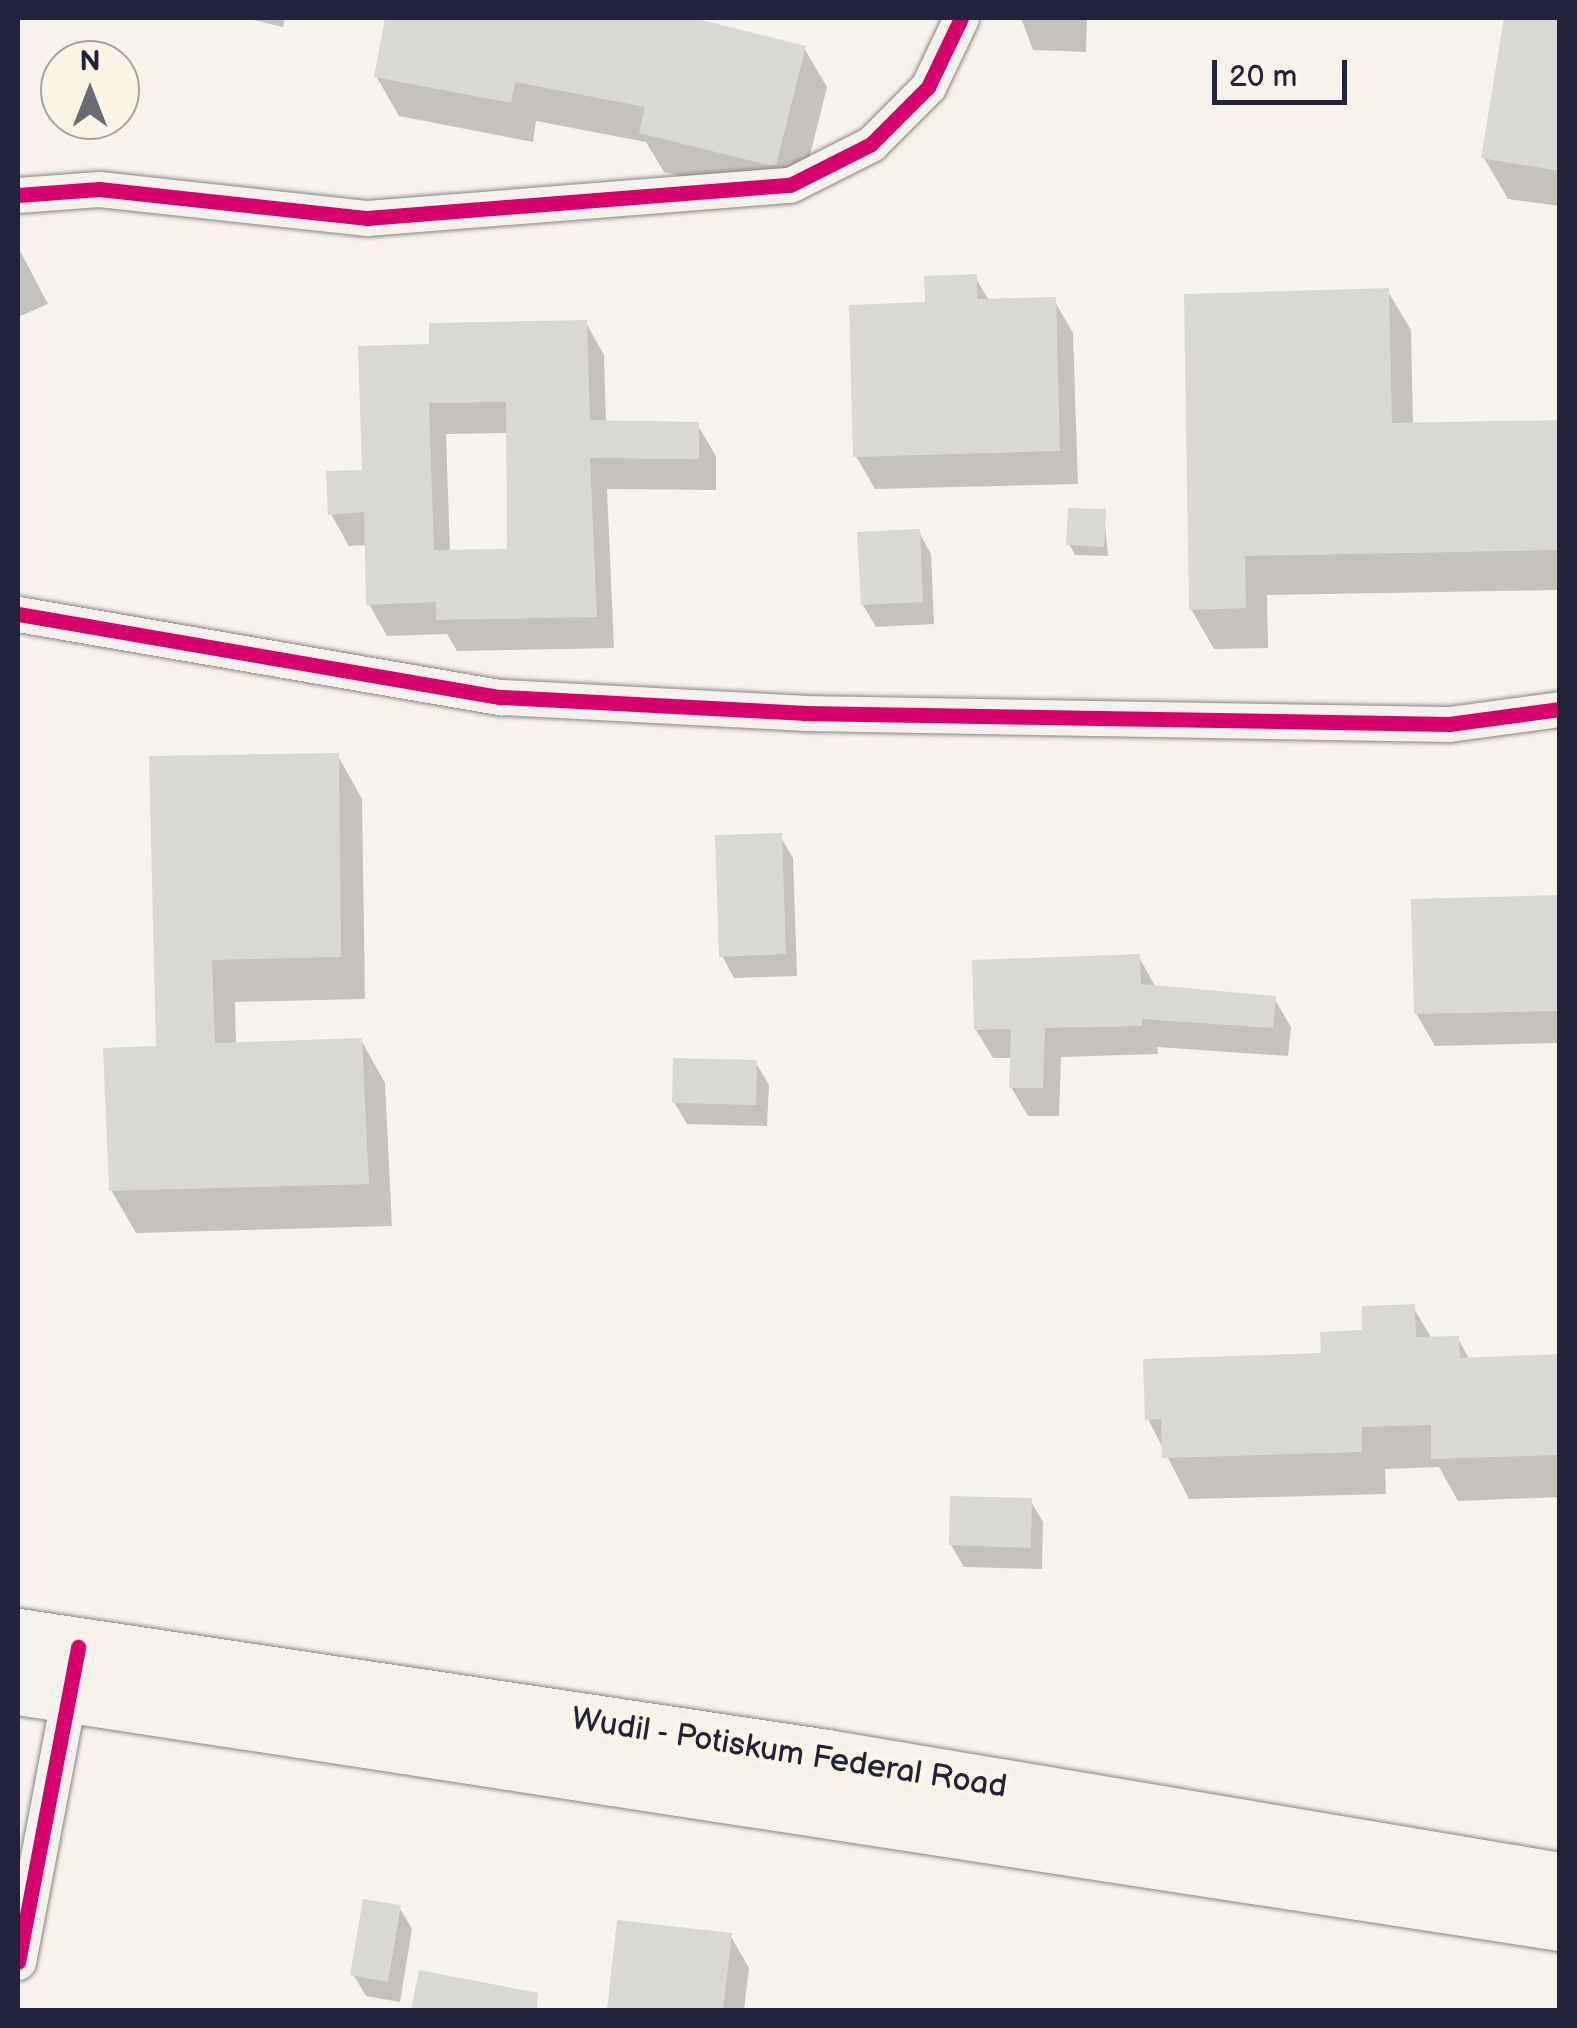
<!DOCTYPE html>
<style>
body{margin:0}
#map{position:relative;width:1577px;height:2028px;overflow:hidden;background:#f7f3ea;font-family:"Balsamiq Sans",sans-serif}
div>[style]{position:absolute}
.shadow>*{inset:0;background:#0003}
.building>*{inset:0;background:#dad8d2}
.roads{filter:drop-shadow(0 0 2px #868485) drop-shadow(0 0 2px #868485)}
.street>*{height:35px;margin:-17.5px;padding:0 17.5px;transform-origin:17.5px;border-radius:17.5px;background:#f5f2ec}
.primary>*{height:55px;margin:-27.5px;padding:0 27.5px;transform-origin:27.5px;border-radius:27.5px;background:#f5f2ec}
.cycleway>*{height:15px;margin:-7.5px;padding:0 7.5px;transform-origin:7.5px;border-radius:7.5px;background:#d6006c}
span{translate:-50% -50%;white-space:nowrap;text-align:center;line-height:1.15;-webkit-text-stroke:10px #fcf5e5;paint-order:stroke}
.street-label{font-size:32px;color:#22223b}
.frame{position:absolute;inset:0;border:20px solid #22223b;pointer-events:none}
.north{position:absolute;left:40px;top:40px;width:100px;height:100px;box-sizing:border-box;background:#fcf5e5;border:2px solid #a5a1a1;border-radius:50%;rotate:0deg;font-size:28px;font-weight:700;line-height:40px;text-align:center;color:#22223b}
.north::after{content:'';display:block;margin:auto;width:35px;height:45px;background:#6d6b78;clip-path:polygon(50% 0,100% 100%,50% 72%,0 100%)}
.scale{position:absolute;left:1212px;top:60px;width:135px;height:45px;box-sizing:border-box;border:5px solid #22223b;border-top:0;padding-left:12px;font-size:30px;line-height:35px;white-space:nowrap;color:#22223b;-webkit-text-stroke:8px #fcf5e5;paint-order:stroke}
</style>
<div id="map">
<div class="shadow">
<i style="clip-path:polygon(245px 18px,285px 18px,283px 27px)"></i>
<i style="clip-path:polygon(388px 18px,686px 18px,804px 48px,827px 87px,798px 203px,664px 172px,646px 142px,536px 121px,533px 142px,399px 116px,376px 76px)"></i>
<i style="clip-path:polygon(1021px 18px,1087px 18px,1086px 52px,1033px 50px)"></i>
<i style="clip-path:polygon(1506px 18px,1560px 18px,1560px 206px,1508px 199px,1484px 158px)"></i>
<i style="clip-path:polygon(18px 247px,48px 304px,18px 317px)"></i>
<i style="clip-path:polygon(975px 277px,990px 302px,1054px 300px,1073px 333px,1078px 484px,875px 489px,856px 456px,928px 305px)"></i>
<i style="clip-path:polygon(1387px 290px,1411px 330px,1413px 425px,1560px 422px,1560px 590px,1267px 595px,1268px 648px,1214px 649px,1191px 609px)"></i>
<i style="clip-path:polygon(evenodd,586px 323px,604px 355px,606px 423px,697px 424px,716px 456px,716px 490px,607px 489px,614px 648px,457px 651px,447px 634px,387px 636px,369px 604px,367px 545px,349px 546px,331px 514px,365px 473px,432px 346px,586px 323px,509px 433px,510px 551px,450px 552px,446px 434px,509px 433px)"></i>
<i style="clip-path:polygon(1104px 512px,1108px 556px,1075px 555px,1069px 544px)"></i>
<i style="clip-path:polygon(919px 532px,931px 554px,934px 624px,876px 627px,863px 605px)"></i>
<i style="clip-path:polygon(338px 756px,362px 799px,365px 999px,235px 1002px,236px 1045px,361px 1040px,385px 1083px,392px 1226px,136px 1233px,111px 1190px,158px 1048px,152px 758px)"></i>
<i style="clip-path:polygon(780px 836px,793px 858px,797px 976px,734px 978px,722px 956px)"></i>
<i style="clip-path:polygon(1560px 898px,1560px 1043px,1435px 1046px,1416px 1013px)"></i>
<i style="clip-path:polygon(1139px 957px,1155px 986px,1274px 998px,1291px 1027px,1288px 1056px,1157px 1047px,1158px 1054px,1061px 1057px,1059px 1116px,1028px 1116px,1011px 1087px,1012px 1058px,993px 1058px,976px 1030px)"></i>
<i style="clip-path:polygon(756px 1063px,769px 1085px,767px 1126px,687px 1124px,674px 1102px)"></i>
<i style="clip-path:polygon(1413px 1307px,1432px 1339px,1458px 1339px,1470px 1360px,1560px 1357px,1560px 1497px,1458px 1501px,1439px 1467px,1385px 1469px,1386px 1494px,1189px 1499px,1148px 1419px,1323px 1356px)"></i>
<i style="clip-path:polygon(1030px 1500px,1043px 1522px,1042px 1569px,964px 1567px,951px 1545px)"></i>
<i style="clip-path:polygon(399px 1907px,412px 1929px,400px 2002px,366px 1996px,353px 1974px)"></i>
<i style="clip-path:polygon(619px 1923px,730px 1935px,749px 1968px,744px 2010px,610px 2010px)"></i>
<i style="clip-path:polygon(421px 1973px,525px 1993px,535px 2010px,414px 2010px)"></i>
</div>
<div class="building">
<i style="clip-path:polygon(385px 18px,693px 18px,806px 46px,776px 165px,768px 165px,639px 133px,645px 107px,515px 82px,511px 103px,374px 77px)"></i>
<i style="clip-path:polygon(1504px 18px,1560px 18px,1560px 171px,1481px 158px)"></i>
<i style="clip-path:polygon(977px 274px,977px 299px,1056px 297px,1060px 451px,853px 457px,849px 305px,925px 302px,924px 276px)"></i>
<i style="clip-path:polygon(1389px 288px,1392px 423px,1560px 420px,1560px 550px,1245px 556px,1246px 608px,1189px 610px,1184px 294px)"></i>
<i style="clip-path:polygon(evenodd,587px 320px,590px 420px,699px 422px,699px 459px,590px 458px,597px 617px,436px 620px,436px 602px,366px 605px,364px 512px,328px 515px,326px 471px,362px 470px,358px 346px,429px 344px,429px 323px,587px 320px,506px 402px,507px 549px,434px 550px,429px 403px,506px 402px)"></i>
<i style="clip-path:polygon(1068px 508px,1106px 509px,1104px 547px,1066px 545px)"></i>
<i style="clip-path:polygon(920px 529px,923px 602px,861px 605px,857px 532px)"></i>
<i style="clip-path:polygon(339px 753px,341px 957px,212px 960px,215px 1043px,362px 1038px,369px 1184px,109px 1191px,103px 1048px,156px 1046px,149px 756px)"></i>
<i style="clip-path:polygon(782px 833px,786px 954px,719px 957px,715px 835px)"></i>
<i style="clip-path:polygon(1560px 895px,1560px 1011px,1414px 1014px,1411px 899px)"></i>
<i style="clip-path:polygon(1140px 954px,1141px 984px,1276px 996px,1273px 1028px,1142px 1019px,1142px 1026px,1045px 1028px,1043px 1088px,1009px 1088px,1011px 1029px,974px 1030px,972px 960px)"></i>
<i style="clip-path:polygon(673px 1058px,757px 1060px,756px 1105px,672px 1103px)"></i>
<i style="clip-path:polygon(1415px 1304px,1416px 1337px,1459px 1336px,1460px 1358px,1560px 1354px,1560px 1455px,1431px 1459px,1431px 1425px,1362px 1427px,1362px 1452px,1162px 1458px,1161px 1419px,1145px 1420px,1143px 1359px,1321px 1353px,1320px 1332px,1362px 1330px,1362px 1306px)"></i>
<i style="clip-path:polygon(950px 1496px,1032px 1498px,1031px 1548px,949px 1545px)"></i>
<i style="clip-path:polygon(363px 1899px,401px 1905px,388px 1982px,350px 1975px)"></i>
<i style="clip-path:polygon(617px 1920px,732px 1933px,723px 2010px,607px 2010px)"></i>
<i style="clip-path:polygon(419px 1970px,538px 1993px,537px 2010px,411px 2010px)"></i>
</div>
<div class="roads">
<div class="street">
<i style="left:18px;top:195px;width:81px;rotate:-4.2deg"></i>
<i style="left:99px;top:189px;width:270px;rotate:6.2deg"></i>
<i style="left:367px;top:218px;width:424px;rotate:-4.5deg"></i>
<i style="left:790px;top:185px;width:91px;rotate:-26.8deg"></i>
<i style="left:871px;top:144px;width:81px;rotate:-45deg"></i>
<i style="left:928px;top:87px;width:76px;rotate:-64.4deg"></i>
<i style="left:18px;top:614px;width:490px;rotate:9.8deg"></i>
<i style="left:501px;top:697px;width:303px;rotate:3deg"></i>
<i style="left:804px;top:713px;width:645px;rotate:0.98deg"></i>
<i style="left:1449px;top:724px;width:112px;rotate:-7.7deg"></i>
<i style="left:18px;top:1962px;width:289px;rotate:-79.2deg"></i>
</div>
<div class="primary">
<i style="left:18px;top:1636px;width:818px;rotate:8.51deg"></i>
<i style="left:827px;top:1757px;width:743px;rotate:9.53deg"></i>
<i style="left:18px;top:1687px;width:1560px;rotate:8.7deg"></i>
</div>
</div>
<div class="cycleway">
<i style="left:18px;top:195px;width:81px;rotate:-4.2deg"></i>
<i style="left:99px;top:189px;width:270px;rotate:6.2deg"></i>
<i style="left:367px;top:218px;width:424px;rotate:-4.5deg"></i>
<i style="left:790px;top:185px;width:91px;rotate:-26.8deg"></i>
<i style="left:871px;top:144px;width:81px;rotate:-45deg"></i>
<i style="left:928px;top:87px;width:76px;rotate:-64.4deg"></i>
<i style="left:18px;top:614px;width:490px;rotate:9.8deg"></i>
<i style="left:501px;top:697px;width:303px;rotate:3deg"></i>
<i style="left:804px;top:713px;width:645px;rotate:0.98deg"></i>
<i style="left:1449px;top:724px;width:112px;rotate:-7.7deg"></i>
<i style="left:18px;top:1962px;width:321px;rotate:-79.2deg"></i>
</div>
<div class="street-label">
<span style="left:789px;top:1754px;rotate:9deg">Wudil - Potiskum Federal Road</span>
</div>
<div class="frame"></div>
<div class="north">N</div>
<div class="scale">20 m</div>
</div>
